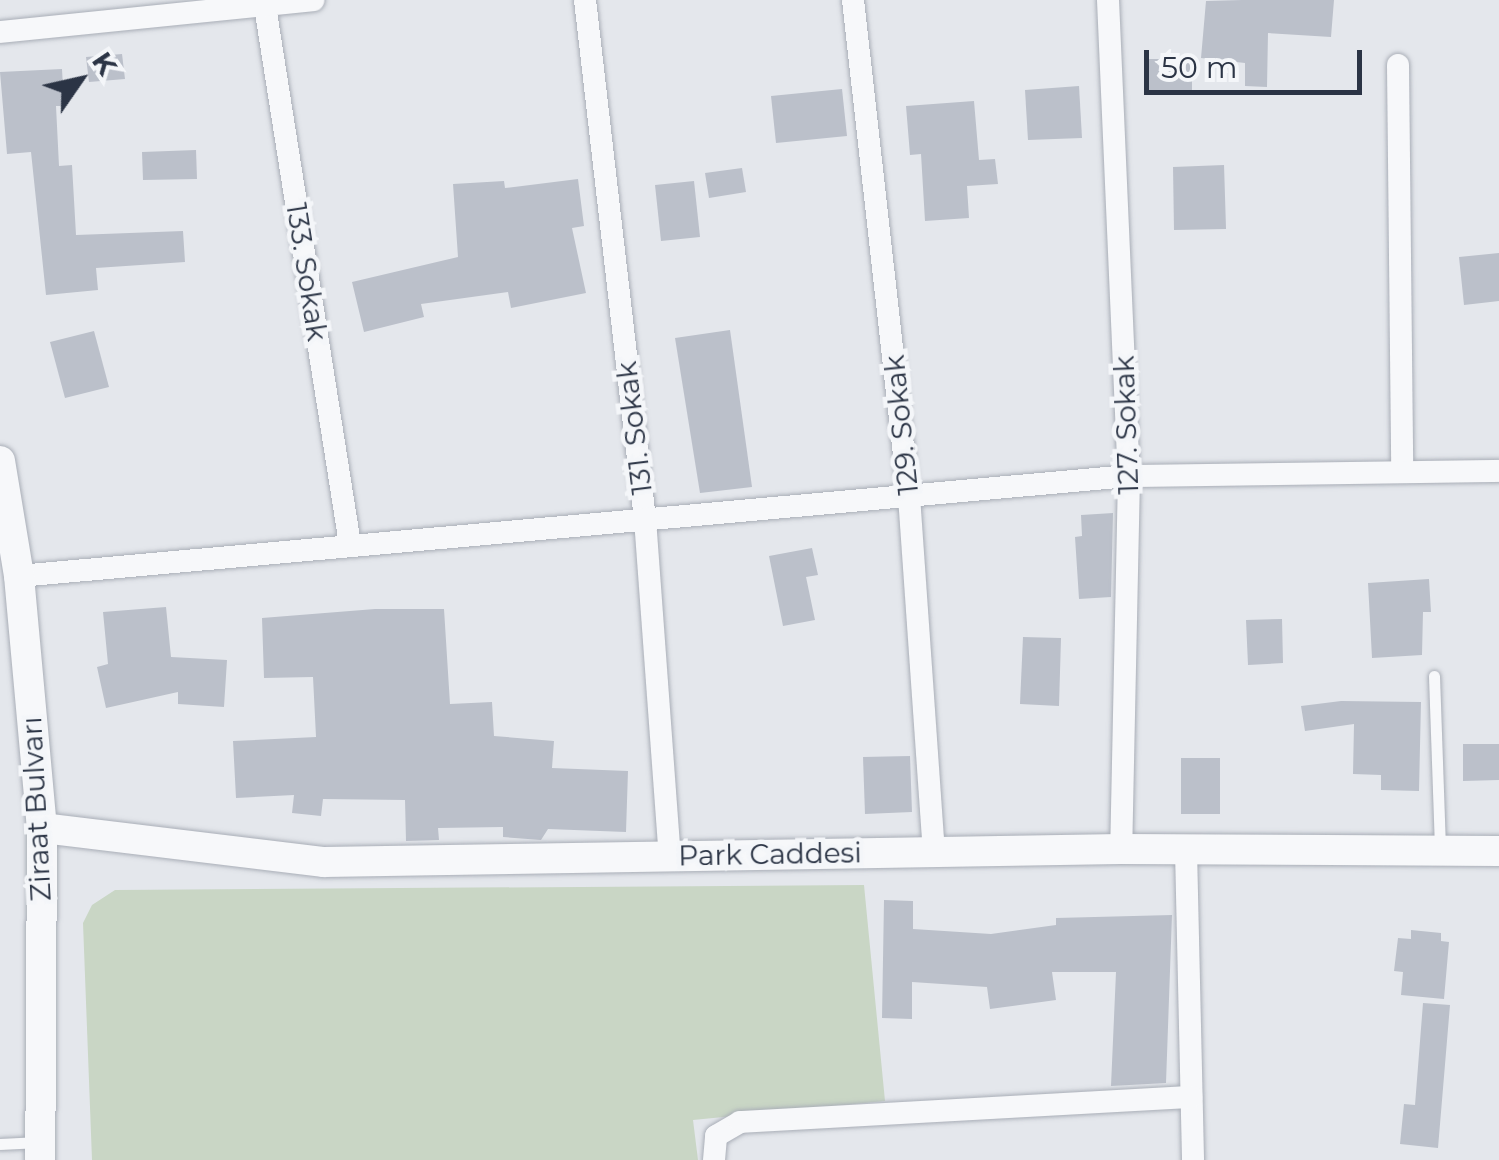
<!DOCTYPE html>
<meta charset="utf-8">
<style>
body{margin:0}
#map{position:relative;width:1499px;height:1160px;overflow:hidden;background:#e4e7ec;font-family:Montserrat,sans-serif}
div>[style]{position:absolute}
.green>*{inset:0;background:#c9d6c5}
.building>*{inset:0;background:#bbc0ca}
.roads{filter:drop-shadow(0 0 2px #a9aeb7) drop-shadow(0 0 2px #a9aeb7)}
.service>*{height:11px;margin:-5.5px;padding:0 5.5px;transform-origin:5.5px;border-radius:5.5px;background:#f7f8fa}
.minor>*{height:22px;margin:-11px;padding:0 11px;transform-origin:11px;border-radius:11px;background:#f7f8fa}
.tertiary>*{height:30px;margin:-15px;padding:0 15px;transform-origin:15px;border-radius:15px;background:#f7f8fa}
span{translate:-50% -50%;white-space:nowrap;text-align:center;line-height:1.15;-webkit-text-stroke:9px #f4f6f9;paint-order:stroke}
.street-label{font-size:28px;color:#2b3445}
.north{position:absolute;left:30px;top:30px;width:100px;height:100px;-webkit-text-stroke:8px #f4f6f9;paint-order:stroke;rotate:56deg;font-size:28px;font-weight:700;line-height:40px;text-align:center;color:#2b3445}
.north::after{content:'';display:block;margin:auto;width:35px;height:45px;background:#2b3445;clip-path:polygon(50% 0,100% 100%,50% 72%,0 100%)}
.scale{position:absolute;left:1144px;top:50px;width:218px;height:45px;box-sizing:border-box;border:5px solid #2b3445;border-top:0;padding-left:12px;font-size:30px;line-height:35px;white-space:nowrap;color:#2b3445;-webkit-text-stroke:8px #f4f6f9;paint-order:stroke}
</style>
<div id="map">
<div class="green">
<i style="clip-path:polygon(864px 885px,885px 1101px,693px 1120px,698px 1160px,92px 1160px,83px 923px,92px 905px,115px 890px)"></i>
</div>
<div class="building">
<i style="clip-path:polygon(1242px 0,1334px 0,1331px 37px,1268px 33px,1267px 87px,1245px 86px,1245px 63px,1201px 58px,1206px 1px)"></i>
<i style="clip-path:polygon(122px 54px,125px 79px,89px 82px,86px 57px)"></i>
<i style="clip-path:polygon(1146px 59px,1192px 59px,1192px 93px,1145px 92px)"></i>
<i style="clip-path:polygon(62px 69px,64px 106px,56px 106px,59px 166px,72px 165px,76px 235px,183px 231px,185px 262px,96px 268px,98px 290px,46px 295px,31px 152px,7px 154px,0 72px)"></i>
<i style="clip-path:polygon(1079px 86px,1082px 138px,1028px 140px,1025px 90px)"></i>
<i style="clip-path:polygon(842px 89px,847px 136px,776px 143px,771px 96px)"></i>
<i style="clip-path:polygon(974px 101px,979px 160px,995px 159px,998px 184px,967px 186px,969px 218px,925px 221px,921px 154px,910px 155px,906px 106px)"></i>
<i style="clip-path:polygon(196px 150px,197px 179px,143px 180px,142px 152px)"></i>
<i style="clip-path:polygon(1224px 165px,1226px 229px,1174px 230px,1173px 167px)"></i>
<i style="clip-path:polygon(742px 168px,746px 192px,709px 198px,705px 173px)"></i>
<i style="clip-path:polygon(578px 179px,584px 226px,572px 228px,586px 293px,511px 308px,508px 292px,421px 304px,424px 317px,364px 332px,352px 282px,458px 257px,453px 184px,504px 181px,505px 188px)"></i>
<i style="clip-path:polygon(694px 181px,700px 237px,661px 241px,655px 185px)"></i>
<i style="clip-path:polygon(1499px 253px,1499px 301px,1464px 305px,1459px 257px)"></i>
<i style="clip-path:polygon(730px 330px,752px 487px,700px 493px,675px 338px)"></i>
<i style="clip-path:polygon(94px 331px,109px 387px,65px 398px,50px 342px)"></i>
<i style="clip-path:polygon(1113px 513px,1111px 597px,1079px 599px,1075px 537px,1082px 536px,1081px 515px)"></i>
<i style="clip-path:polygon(812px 548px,818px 575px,806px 577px,815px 620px,783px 626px,769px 556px)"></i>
<i style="clip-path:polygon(1429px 579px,1431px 612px,1423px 612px,1422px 655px,1372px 658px,1368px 583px)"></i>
<i style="clip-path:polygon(166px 607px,171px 657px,227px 660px,224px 707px,178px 704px,178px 692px,106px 708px,97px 667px,108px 664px,103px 612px)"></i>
<i style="clip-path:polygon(375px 609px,444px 609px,450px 704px,492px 702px,494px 736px,554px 741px,552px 768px,628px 771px,626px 832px,548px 829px,541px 840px,503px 837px,503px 827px,438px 828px,439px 840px,406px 841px,405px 800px,323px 799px,321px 816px,292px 813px,294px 795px,236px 798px,233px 741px,316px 737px,313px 677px,264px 678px,262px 618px)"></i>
<i style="clip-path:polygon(1282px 619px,1283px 663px,1248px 665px,1246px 620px)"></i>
<i style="clip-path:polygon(1023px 637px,1061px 638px,1059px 706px,1020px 704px)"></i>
<i style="clip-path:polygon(1341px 701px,1421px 702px,1419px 791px,1381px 790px,1381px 775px,1353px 774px,1354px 724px,1305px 731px,1301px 706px)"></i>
<i style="clip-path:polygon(1463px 744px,1499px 744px,1499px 780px,1463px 781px)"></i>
<i style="clip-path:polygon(910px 756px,912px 812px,865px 814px,863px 757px)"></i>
<i style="clip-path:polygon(1181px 758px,1220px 758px,1220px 814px,1181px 814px)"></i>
<i style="clip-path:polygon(884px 900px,913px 901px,913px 929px,991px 934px,1056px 925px,1056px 918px,1172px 915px,1166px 1083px,1111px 1086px,1116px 972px,1052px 972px,1056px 1000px,990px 1009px,987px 987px,912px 982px,912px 1019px,882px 1018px)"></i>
<i style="clip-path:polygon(1411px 930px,1441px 933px,1441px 941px,1449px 942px,1444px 999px,1401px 995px,1403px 972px,1394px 971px,1398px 938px,1411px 939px)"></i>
<i style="clip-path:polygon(1423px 1003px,1450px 1005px,1438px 1148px,1400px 1144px,1404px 1104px,1415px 1105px)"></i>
</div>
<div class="roads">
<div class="service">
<i style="left:1434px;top:676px;width:175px;rotate:88deg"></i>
<i style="left:0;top:1144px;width:39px;rotate:-3deg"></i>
</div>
<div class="minor">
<i style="left:264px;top:0;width:551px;rotate:81.02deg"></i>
<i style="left:585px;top:0;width:522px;rotate:83.41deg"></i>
<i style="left:645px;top:519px;width:338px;rotate:85.8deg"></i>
<i style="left:853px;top:0;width:499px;rotate:83.6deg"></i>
<i style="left:909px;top:496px;width:356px;rotate:86deg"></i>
<i style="left:1108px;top:0;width:476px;rotate:87.5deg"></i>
<i style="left:1129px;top:476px;width:373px;rotate:91.2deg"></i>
<i style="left:0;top:32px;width:315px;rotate:-5.8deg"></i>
<i style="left:1398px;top:65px;width:407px;rotate:89.4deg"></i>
<i style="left:19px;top:576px;width:1114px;rotate:-5.15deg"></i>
<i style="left:1129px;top:476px;width:370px;rotate:-0.8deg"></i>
<i style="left:1186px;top:850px;width:310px;rotate:88.7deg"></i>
<i style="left:714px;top:1160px;width:24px;rotate:-85deg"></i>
<i style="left:716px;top:1136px;width:28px;rotate:-30deg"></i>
<i style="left:740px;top:1122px;width:452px;rotate:-3.2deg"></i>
</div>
<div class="tertiary">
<i style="left:0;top:461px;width:117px;rotate:80.6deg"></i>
<i style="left:19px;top:576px;width:253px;rotate:84.8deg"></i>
<i style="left:42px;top:828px;width:332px;rotate:90.3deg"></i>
<i style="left:42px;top:828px;width:284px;rotate:6.9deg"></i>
<i style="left:324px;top:862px;width:797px;rotate:-0.93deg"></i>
<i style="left:1121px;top:849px;width:378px;rotate:0.3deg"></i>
</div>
</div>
<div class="street-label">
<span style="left:307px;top:272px;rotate:81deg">133. Sokak</span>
<span style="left:901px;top:425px;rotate:-96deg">129. Sokak</span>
<span style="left:1126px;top:425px;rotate:-92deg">127. Sokak</span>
<span style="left:634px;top:428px;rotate:-97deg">131. Sokak</span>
<span style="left:36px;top:809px;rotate:-93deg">Ziraat Bulvarı</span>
<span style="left:770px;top:854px;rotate:-1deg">Park Caddesi</span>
</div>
<div class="north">K</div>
<div class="scale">50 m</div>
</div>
